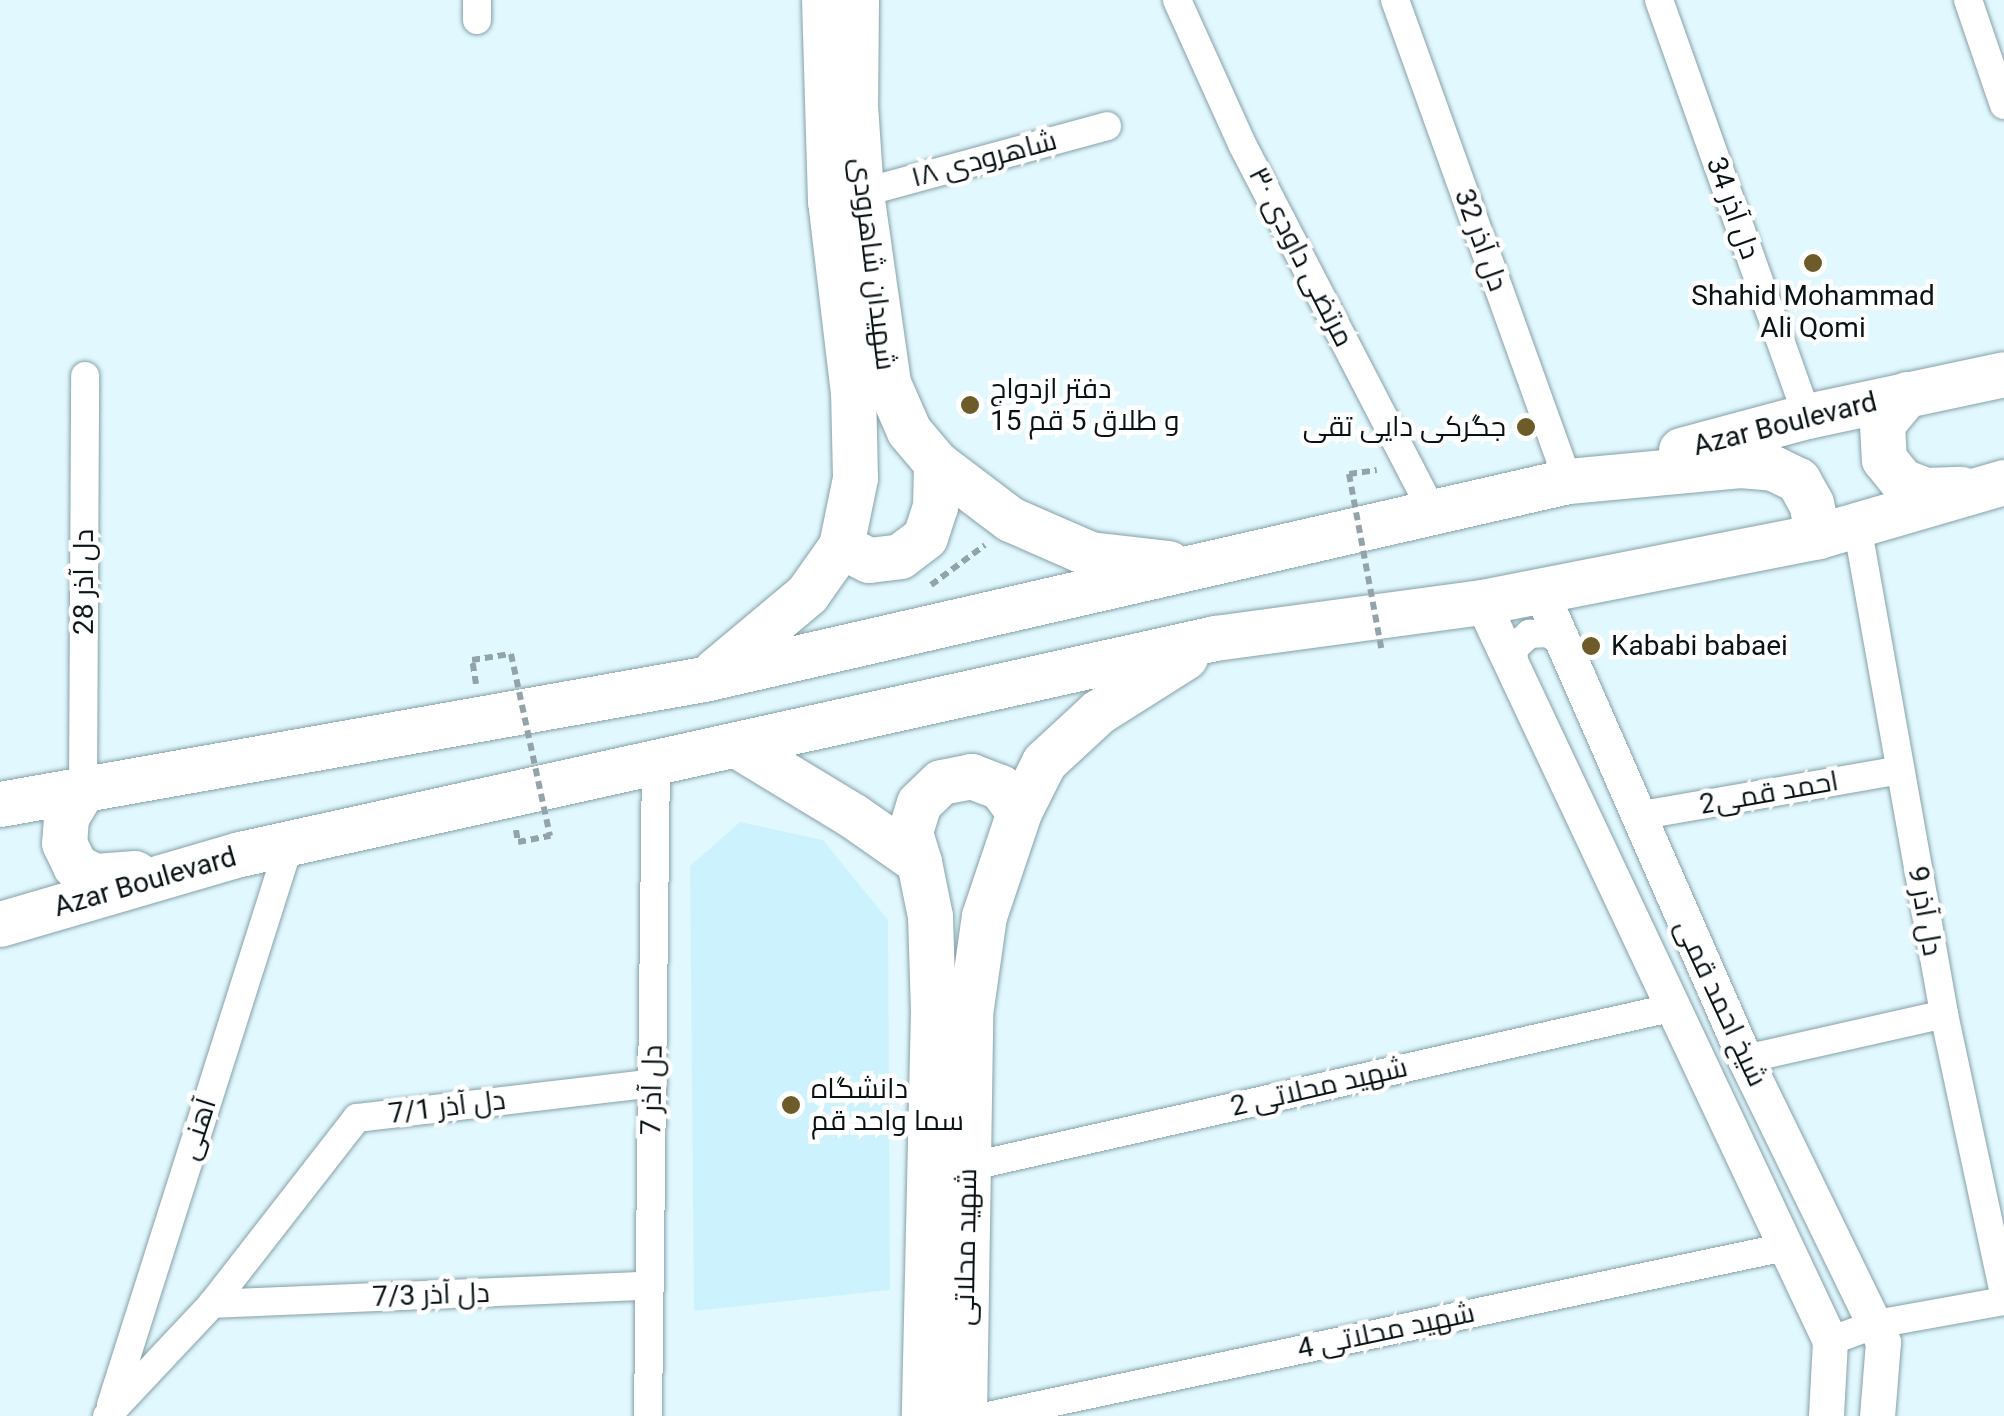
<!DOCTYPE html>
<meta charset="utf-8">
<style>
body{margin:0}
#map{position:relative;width:2004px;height:1416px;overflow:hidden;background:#e1f8fe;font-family:Roboto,Cairo,sans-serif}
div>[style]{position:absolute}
.built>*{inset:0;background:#ccf3fd}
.path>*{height:6px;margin-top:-3px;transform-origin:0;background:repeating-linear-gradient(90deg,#92a4a9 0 8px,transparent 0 13px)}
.roads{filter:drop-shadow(0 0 2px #86a1a9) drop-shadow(0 0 2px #86a1a9)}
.minor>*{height:28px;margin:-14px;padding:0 14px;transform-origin:14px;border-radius:14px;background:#fff}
.tertiary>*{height:35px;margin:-17.5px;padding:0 17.5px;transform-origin:17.5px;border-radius:17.5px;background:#fff}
.primary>*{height:45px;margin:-22.5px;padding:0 22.5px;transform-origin:22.5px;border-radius:22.5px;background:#fff}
.path-bridge>*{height:6px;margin-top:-3px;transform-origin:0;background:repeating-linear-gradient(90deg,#92a4a9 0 8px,transparent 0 13px)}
.dots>*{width:28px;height:28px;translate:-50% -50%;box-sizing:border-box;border:5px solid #fff;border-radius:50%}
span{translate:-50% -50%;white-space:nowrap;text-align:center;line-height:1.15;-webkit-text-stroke:9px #fff;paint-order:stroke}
.street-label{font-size:28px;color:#091316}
.poi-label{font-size:28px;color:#091316}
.left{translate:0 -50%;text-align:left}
.right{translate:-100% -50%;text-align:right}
</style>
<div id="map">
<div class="built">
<i style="clip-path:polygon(740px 822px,823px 840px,888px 920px,890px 1290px,694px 1311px,690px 866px)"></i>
</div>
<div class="path">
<i style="left:1349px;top:474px;width:28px;rotate:-8deg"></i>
<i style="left:931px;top:585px;width:67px;rotate:-36.5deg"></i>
<i style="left:476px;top:684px;width:24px;rotate:-99deg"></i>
<i style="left:472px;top:660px;width:39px;rotate:-9deg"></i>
<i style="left:516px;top:830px;width:12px;rotate:81deg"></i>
<i style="left:518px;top:842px;width:33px;rotate:-11deg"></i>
</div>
<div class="roads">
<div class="minor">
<i style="left:1177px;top:0;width:158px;rotate:65.7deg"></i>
<i style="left:1242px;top:144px;width:412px;rotate:62.6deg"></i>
<i style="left:1395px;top:0;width:511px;rotate:70.22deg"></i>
<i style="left:1659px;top:0;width:442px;rotate:70.4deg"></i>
<i style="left:1968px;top:0;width:111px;rotate:71.1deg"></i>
<i style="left:477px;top:20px;width:20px;rotate:-90deg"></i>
<i style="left:861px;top:193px;width:255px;rotate:-15.2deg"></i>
<i style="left:1857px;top:525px;width:497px;rotate:79.9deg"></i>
<i style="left:1944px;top:1014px;width:287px;rotate:77.9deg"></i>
<i style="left:1513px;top:669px;width:21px;rotate:-87deg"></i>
<i style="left:1514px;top:648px;width:21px;rotate:-43deg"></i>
<i style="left:1529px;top:634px;width:19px;rotate:-3deg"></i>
<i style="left:1548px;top:633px;width:18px;rotate:34deg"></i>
<i style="left:83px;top:789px;width:413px;rotate:-89.7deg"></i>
<i style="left:1637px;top:816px;width:267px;rotate:-9.9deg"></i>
<i style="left:1745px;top:1059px;width:204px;rotate:-12.7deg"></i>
<i style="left:968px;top:1167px;width:720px;rotate:-12.76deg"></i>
<i style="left:212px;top:1304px;width:438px;rotate:-2.4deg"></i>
<i style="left:1830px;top:1341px;width:49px;rotate:-20.3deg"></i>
<i style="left:1876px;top:1324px;width:130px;rotate:-10.2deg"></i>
<i style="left:111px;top:1405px;width:591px;rotate:-72.36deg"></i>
<i style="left:107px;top:1416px;width:154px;rotate:-46.8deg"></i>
<i style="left:212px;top:1304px;width:236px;rotate:-52.1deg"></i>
<i style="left:357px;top:1118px;width:298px;rotate:-6.7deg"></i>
<i style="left:648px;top:1416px;width:653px;rotate:-89.3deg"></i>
<i style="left:988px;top:1416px;width:815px;rotate:-11.97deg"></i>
</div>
<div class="tertiary">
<i style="left:1540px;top:590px;width:512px;rotate:66.39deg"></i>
<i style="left:1745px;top:1059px;width:315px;rotate:64deg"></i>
<i style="left:1883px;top:1342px;width:74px;rotate:94.6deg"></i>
<i style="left:1482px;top:602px;width:817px;rotate:64.78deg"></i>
<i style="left:1830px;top:1341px;width:75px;rotate:93.1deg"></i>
</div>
<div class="primary">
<i style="left:856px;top:0;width:105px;rotate:90.5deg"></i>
<i style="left:855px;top:105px;width:88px;rotate:86.1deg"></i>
<i style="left:861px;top:193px;width:192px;rotate:81.9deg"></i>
<i style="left:888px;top:383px;width:52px;rotate:66.4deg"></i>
<i style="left:909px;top:431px;width:42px;rotate:49.8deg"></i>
<i style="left:936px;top:463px;width:93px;rotate:37.1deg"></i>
<i style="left:1010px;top:519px;width:87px;rotate:23.6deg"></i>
<i style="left:1090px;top:554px;width:79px;rotate:6.6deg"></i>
<i style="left:1907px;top:394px;width:39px;rotate:130deg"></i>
<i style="left:1882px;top:424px;width:35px;rotate:87deg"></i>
<i style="left:1884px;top:459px;width:28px;rotate:51deg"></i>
<i style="left:1902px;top:481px;width:26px;rotate:21deg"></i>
<i style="left:1926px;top:490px;width:35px;rotate:-2deg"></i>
<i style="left:1681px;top:450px;width:131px;rotate:-15.1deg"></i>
<i style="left:1807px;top:416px;width:201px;rotate:-12deg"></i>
<i style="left:841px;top:546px;width:31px;rotate:27deg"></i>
<i style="left:869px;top:560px;width:31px;rotate:-7deg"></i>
<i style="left:900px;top:556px;width:31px;rotate:-37deg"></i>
<i style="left:925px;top:537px;width:32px;rotate:-72deg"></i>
<i style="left:935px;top:507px;width:44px;rotate:-88.7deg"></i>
<i style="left:715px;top:671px;width:120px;rotate:-39.9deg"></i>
<i style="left:807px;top:594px;width:59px;rotate:-54.7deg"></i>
<i style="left:841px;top:546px;width:69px;rotate:-78.4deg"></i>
<i style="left:855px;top:478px;width:85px;rotate:-91.3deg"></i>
<i style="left:853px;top:393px;width:193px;rotate:-96.8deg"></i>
<i style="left:830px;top:201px;width:201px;rotate:-91.7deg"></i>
<i style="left:738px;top:746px;width:133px;rotate:31.2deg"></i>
<i style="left:852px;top:815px;width:82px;rotate:35deg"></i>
<i style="left:919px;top:862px;width:55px;rotate:78.5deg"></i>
<i style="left:930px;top:916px;width:93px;rotate:88.2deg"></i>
<i style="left:933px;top:1009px;width:407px;rotate:91.3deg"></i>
<i style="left:83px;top:789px;width:33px;rotate:121deg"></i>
<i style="left:66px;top:817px;width:26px;rotate:94deg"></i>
<i style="left:64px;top:843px;width:25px;rotate:64deg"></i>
<i style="left:75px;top:866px;width:22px;rotate:27deg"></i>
<i style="left:95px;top:876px;width:40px;rotate:-4.3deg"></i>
<i style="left:0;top:804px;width:715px;rotate:-10.07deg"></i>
<i style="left:704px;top:679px;width:886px;rotate:-12.91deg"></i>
<i style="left:1568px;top:481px;width:173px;rotate:-5.3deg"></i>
<i style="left:1740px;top:465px;width:33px;rotate:5deg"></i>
<i style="left:1773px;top:468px;width:28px;rotate:26deg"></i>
<i style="left:1798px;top:480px;width:26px;rotate:61deg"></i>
<i style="left:1811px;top:503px;width:34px;rotate:78deg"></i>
<i style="left:919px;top:862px;width:31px;rotate:-107deg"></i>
<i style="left:910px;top:832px;width:30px;rotate:-73deg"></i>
<i style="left:919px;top:803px;width:30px;rotate:-44deg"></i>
<i style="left:941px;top:782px;width:31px;rotate:-11deg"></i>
<i style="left:971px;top:776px;width:31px;rotate:21deg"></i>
<i style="left:1000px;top:787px;width:31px;rotate:53deg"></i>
<i style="left:0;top:924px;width:250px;rotate:-16.3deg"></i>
<i style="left:240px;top:854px;width:999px;rotate:-12.49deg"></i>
<i style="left:1215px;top:638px;width:269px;rotate:-7.7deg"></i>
<i style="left:1482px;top:602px;width:342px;rotate:-11.1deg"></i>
<i style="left:1818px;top:536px;width:194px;rotate:-16.2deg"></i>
<i style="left:964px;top:1416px;width:402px;rotate:-89.1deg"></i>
<i style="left:970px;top:1014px;width:99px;rotate:-81.9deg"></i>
<i style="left:984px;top:916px;width:110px;rotate:-71.4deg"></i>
<i style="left:1019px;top:812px;width:56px;rotate:-63.4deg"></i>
<i style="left:1044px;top:762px;width:74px;rotate:-42.8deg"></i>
<i style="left:1098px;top:712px;width:103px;rotate:-32.3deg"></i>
</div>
</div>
<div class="path-bridge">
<i style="left:1349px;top:474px;width:181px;rotate:79.5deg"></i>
<i style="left:511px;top:654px;width:186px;rotate:77.9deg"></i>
</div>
<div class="dots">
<i style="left:1813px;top:263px;background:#6d5b29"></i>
<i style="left:970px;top:405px;background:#6d5b29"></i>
<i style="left:1526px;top:427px;background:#6d5b29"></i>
<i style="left:1591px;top:646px;background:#6d5b29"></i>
<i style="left:791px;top:1105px;background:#6d5b29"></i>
</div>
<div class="street-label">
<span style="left:984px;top:159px;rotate:-15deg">شاهرودی ۱۸</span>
<span style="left:1733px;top:208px;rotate:70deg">دل آذر 34</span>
<span style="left:1481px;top:240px;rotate:70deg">دل آذر 32</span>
<span style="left:1301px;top:257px;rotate:63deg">۳۰ مرتضی داودی</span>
<span style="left:873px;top:264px;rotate:83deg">شهیدان شاهرودی</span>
<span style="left:1785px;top:424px;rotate:-14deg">Azar Boulevard</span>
<span style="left:84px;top:582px;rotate:-90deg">دل آذر 28</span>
<span style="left:1769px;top:793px;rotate:-10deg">احمد قمی2</span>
<span style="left:145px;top:882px;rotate:-16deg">Azar Boulevard</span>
<span style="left:1925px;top:911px;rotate:80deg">دل آذر 9</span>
<span style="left:1721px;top:1003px;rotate:65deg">شیخ احمد قمی</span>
<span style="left:1319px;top:1087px;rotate:-13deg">شهید محلاتی 2</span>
<span style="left:652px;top:1090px;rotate:-89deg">دل آذر 7</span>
<span style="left:447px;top:1107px;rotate:-7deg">دل آذر 7/1</span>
<span style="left:198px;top:1129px;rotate:-72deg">آهنی</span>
<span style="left:966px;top:1247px;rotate:-89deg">شهید محلاتی</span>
<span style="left:431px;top:1295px;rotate:-2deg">دل آذر 7/3</span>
<span style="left:1386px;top:1331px;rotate:-12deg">شهید محلاتی 4</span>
</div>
<div class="poi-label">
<span style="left:1813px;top:312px">Shahid Mohammad<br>Ali Qomi</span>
<span class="left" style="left:990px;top:405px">دفتر ازدواج<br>15 و طلاق 5 قم</span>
<span class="right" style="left:1506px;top:427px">جگرکی دایی تقی</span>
<span class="left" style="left:1611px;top:646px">Kababi babaei</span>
<span class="left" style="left:811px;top:1105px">دانشگاه<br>سما واحد قم</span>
</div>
</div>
